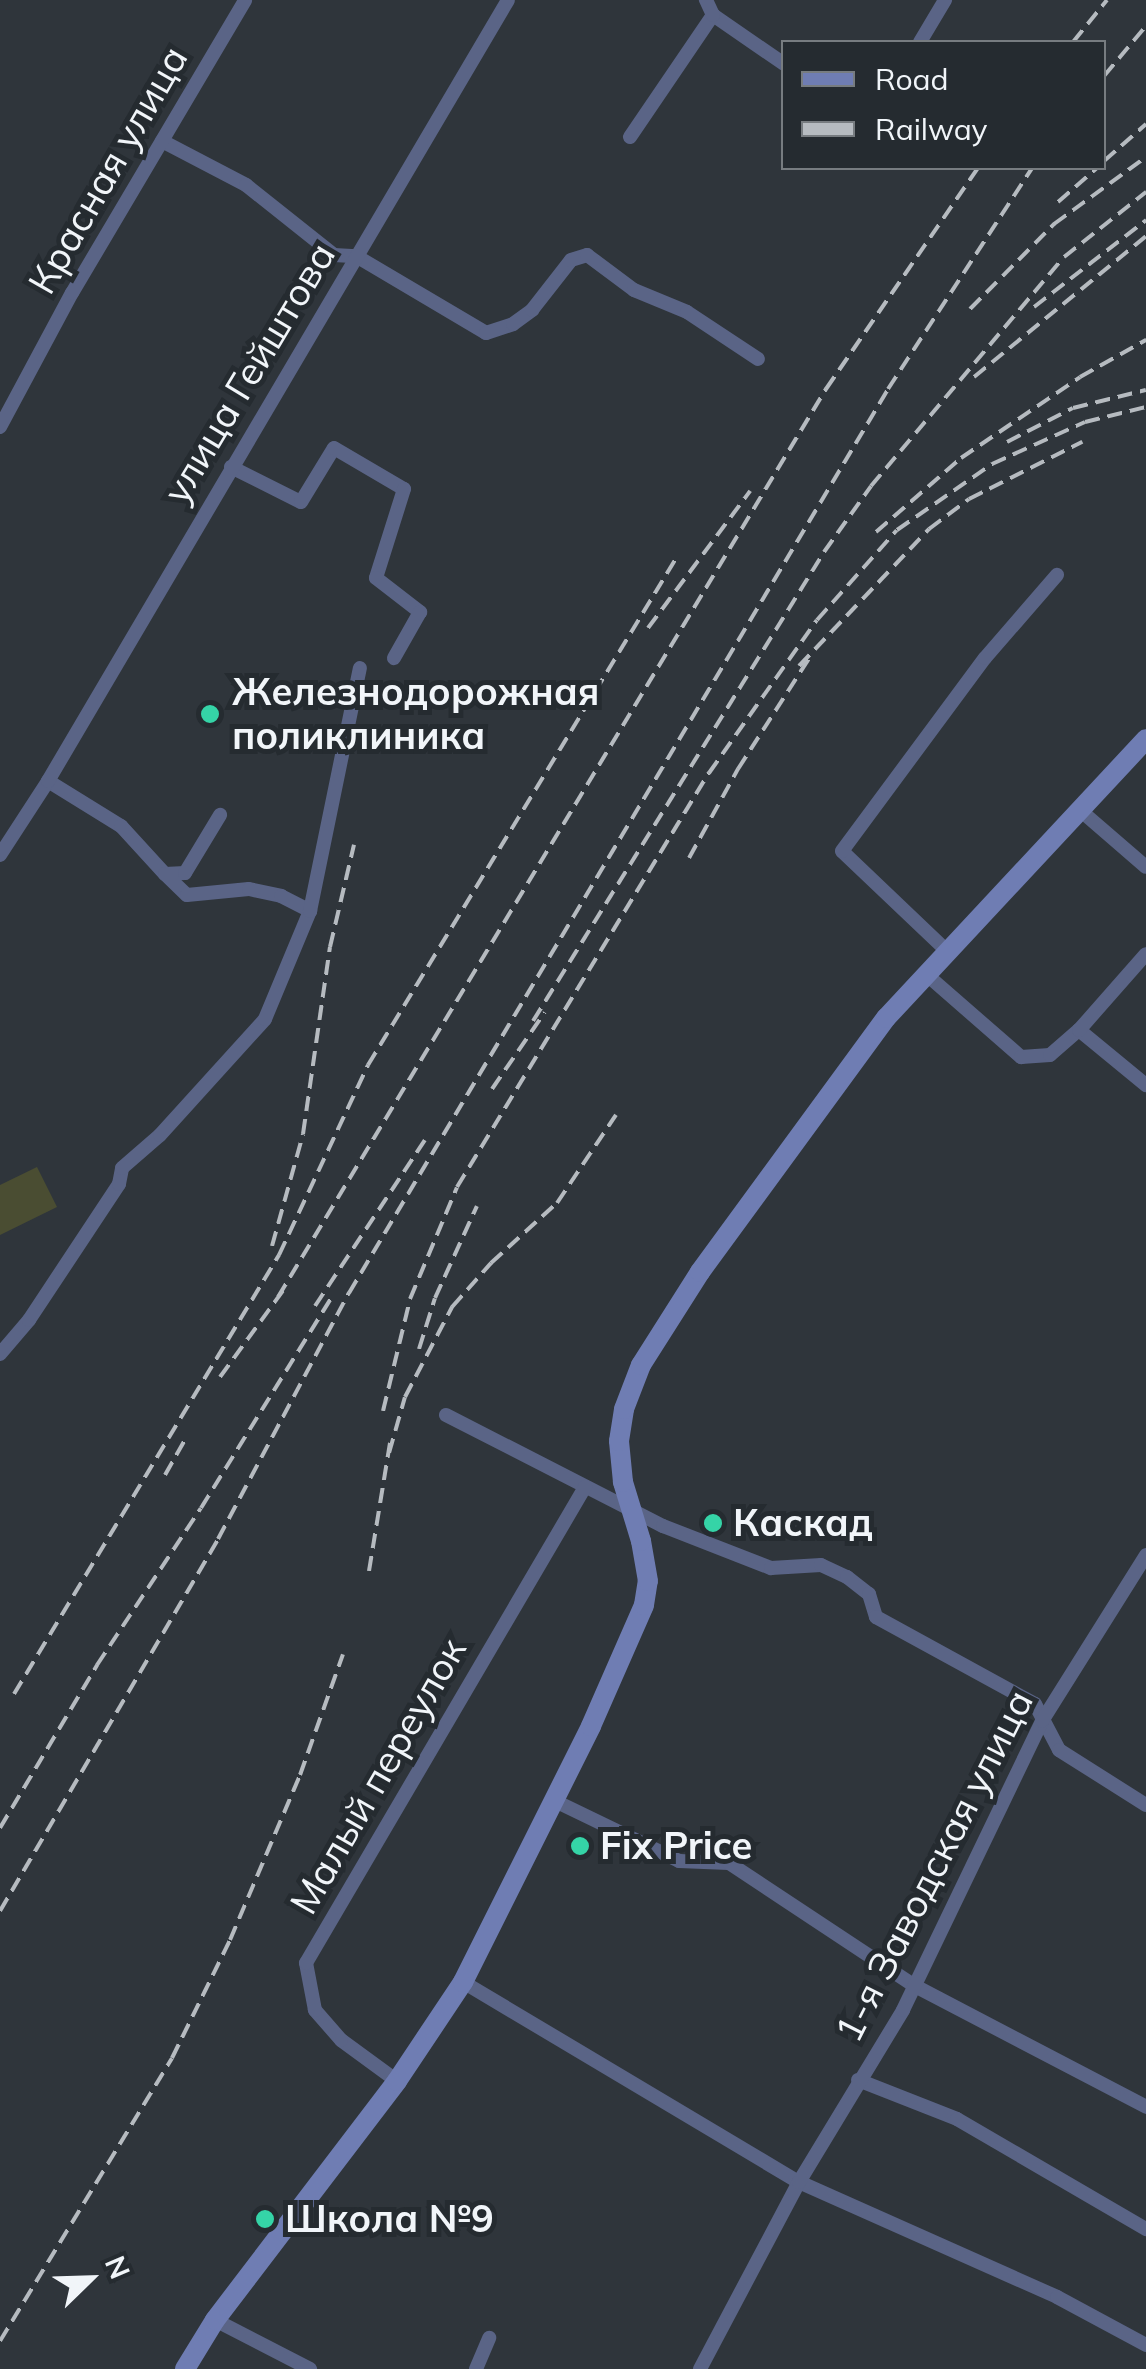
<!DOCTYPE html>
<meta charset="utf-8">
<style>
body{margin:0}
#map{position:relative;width:1146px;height:2369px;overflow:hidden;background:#2f353b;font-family:Mulish,sans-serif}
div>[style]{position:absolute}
.green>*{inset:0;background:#4a4d32}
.street>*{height:14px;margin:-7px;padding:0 7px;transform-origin:7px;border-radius:7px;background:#5a6486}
.secondary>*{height:20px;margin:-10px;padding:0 10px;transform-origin:10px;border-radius:10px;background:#6f7db3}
.rail>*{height:4px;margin-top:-2px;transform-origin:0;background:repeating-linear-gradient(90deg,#b6bbc0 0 15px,transparent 0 23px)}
.dots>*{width:28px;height:28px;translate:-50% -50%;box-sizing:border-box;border:5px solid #252b30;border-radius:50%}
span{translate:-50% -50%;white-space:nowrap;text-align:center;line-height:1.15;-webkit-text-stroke:10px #252b30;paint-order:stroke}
.street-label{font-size:38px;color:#f1f5f9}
.poi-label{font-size:38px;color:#f1f5f9;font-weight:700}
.left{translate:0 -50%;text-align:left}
.legend{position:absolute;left:781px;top:40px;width:325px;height:130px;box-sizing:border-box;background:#252b30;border:2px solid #777c80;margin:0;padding:12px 18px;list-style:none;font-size:30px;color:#f1f5f9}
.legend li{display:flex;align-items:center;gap:20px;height:50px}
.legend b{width:50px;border:2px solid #777c80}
.north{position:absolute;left:40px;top:2229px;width:100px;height:100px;-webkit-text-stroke:8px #252b30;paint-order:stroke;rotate:67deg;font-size:28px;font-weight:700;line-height:40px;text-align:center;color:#f1f5f9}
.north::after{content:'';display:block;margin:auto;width:35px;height:45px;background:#f1f5f9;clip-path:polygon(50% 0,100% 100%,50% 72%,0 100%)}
</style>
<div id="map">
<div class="green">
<i style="clip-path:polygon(37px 1167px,57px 1207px,0 1235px,0 1185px)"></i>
</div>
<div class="street">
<i style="left:713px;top:15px;width:86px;rotate:34.6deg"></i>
<i style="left:920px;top:42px;width:49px;rotate:-59.2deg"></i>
<i style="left:630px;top:137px;width:148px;rotate:-55.8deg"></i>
<i style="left:713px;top:15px;width:17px;rotate:-115deg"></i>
<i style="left:162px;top:141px;width:95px;rotate:27.6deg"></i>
<i style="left:246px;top:185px;width:112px;rotate:38.5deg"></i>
<i style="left:334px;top:255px;width:22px;rotate:3deg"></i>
<i style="left:356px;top:256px;width:151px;rotate:30.6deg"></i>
<i style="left:486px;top:333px;width:28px;rotate:-18deg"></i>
<i style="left:513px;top:324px;width:24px;rotate:-36deg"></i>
<i style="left:532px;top:310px;width:63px;rotate:-52deg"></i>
<i style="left:571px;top:260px;width:17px;rotate:-17deg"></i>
<i style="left:587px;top:255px;width:59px;rotate:36.7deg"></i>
<i style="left:634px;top:290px;width:57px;rotate:22.5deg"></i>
<i style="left:687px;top:312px;width:85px;rotate:33.5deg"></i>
<i style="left:0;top:427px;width:152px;rotate:-61.8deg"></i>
<i style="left:72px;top:293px;width:340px;rotate:-59.4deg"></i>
<i style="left:231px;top:467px;width:78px;rotate:26.6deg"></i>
<i style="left:301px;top:502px;width:63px;rotate:-58.6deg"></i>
<i style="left:334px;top:448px;width:81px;rotate:30.4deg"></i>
<i style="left:404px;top:489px;width:93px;rotate:107.5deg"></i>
<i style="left:376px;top:578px;width:56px;rotate:37.7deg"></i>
<i style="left:420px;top:612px;width:53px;rotate:119.5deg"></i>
<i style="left:48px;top:781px;width:86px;rotate:31.7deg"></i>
<i style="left:121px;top:826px;width:65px;rotate:47.5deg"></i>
<i style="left:165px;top:874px;width:20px;rotate:-3deg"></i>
<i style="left:185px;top:873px;width:68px;rotate:-58.9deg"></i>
<i style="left:1080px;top:810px;width:87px;rotate:40.8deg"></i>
<i style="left:0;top:855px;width:88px;rotate:-57deg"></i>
<i style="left:48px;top:781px;width:906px;rotate:-59.5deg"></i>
<i style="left:165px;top:874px;width:30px;rotate:44deg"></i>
<i style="left:187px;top:895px;width:62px;rotate:-5.5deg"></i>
<i style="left:249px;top:889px;width:33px;rotate:12deg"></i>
<i style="left:281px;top:896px;width:33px;rotate:27deg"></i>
<i style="left:948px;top:952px;width:146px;rotate:-136.4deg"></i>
<i style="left:842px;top:851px;width:240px;rotate:-53.5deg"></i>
<i style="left:985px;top:658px;width:110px;rotate:-49.1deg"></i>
<i style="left:927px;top:975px;width:125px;rotate:41.1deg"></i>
<i style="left:1021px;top:1057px;width:29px;rotate:-4deg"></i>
<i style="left:1050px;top:1055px;width:38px;rotate:-41deg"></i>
<i style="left:1079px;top:1030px;width:87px;rotate:39.4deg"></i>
<i style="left:1079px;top:1030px;width:101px;rotate:-48.6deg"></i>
<i style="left:0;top:1354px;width:45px;rotate:-49.5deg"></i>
<i style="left:29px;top:1320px;width:163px;rotate:-56.5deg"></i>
<i style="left:119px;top:1184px;width:16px;rotate:-79deg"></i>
<i style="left:122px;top:1168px;width:50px;rotate:-41deg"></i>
<i style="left:160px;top:1135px;width:156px;rotate:-47.8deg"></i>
<i style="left:265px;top:1019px;width:117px;rotate:-67.4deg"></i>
<i style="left:310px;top:911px;width:248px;rotate:-78.4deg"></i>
<i style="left:446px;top:1415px;width:244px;rotate:27.1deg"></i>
<i style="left:663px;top:1526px;width:116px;rotate:21.3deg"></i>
<i style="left:771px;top:1568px;width:50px;rotate:-3.4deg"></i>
<i style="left:821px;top:1565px;width:29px;rotate:25deg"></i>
<i style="left:847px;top:1577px;width:28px;rotate:38deg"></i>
<i style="left:869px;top:1594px;width:24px;rotate:73deg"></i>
<i style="left:876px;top:1617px;width:181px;rotate:28.7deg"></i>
<i style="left:1035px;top:1704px;width:52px;rotate:62.4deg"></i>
<i style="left:1059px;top:1750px;width:103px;rotate:32.3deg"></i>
<i style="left:555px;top:1801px;width:138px;rotate:25.8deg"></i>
<i style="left:679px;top:1861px;width:50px;rotate:2.3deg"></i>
<i style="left:729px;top:1863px;width:223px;rotate:33.5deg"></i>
<i style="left:915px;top:1986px;width:261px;rotate:27.6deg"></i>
<i style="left:463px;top:1982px;width:391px;rotate:30.8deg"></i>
<i style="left:799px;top:2182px;width:282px;rotate:24deg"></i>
<i style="left:1057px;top:2297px;width:101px;rotate:28.3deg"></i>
<i style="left:858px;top:2080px;width:106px;rotate:21.5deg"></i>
<i style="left:957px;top:2119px;width:219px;rotate:30.2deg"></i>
<i style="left:397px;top:2081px;width:69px;rotate:-143.8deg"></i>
<i style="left:341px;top:2040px;width:40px;rotate:-131deg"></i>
<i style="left:315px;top:2010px;width:48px;rotate:-100.8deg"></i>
<i style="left:306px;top:1963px;width:552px;rotate:-59.62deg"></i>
<i style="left:215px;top:2320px;width:107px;rotate:27.3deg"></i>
<i style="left:476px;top:2369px;width:34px;rotate:-67deg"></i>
<i style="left:700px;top:2369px;width:212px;rotate:-62.1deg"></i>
<i style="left:799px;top:2182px;width:201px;rotate:-58.8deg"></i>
<i style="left:903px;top:2010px;width:321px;rotate:-64.3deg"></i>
<i style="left:1042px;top:1721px;width:196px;rotate:-57.9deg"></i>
</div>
<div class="secondary">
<i style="left:185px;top:2369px;width:57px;rotate:-58.5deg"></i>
<i style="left:215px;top:2320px;width:300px;rotate:-52.7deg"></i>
<i style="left:397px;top:2081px;width:119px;rotate:-56.3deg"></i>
<i style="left:463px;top:1982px;width:286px;rotate:-63.4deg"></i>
<i style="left:591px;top:1726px;width:132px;rotate:-66.3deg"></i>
<i style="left:644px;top:1605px;width:24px;rotate:-81deg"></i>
<i style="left:648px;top:1581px;width:41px;rotate:-99.9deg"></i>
<i style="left:641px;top:1541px;width:62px;rotate:-107deg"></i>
<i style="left:623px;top:1482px;width:41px;rotate:-95.6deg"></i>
<i style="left:619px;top:1441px;width:32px;rotate:-81deg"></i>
<i style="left:624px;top:1409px;width:47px;rotate:-68.9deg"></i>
<i style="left:641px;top:1365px;width:110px;rotate:-57.6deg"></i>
<i style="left:700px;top:1272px;width:315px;rotate:-53.8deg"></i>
<i style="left:886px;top:1018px;width:381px;rotate:-47deg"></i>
</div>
<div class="rail">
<i style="left:1073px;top:42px;width:54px;rotate:-51deg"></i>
<i style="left:1104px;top:76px;width:65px;rotate:-50deg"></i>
<i style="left:1104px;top:161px;width:56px;rotate:-41.4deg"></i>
<i style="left:1058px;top:202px;width:52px;rotate:-41.1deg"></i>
<i style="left:1034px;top:307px;width:142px;rotate:-37.8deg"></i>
<i style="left:970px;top:309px;width:120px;rotate:-45.3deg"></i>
<i style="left:1054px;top:224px;width:114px;rotate:-36.1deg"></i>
<i style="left:974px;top:377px;width:222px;rotate:-39.3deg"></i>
<i style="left:1007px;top:442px;width:74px;rotate:-27.3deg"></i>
<i style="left:1073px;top:408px;width:75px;rotate:-13.9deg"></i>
<i style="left:876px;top:532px;width:113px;rotate:-41deg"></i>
<i style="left:961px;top:458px;width:144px;rotate:-34.2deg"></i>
<i style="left:1080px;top:377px;width:76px;rotate:-29.3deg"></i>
<i style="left:648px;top:628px;width:171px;rotate:-53.3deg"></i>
<i style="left:799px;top:666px;width:189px;rotate:-46.5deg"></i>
<i style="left:929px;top:529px;width:50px;rotate:-36.9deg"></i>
<i style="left:969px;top:499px;width:127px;rotate:-26.8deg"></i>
<i style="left:689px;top:858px;width:102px;rotate:-61.2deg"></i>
<i style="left:738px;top:769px;width:133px;rotate:-57.3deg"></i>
<i style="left:533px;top:1021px;width:552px;rotate:-58.18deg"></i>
<i style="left:824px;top:552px;width:81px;rotate:-54.5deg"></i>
<i style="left:871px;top:486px;width:299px;rotate:-49.9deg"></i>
<i style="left:1064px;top:257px;width:105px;rotate:-38.4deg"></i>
<i style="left:492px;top:1089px;width:93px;rotate:-55.5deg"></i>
<i style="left:272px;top:1246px;width:116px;rotate:-74.5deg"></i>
<i style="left:303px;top:1134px;width:189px;rotate:-81.8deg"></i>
<i style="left:330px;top:947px;width:105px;rotate:-76.8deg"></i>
<i style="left:278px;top:1297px;width:1061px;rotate:-58.89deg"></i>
<i style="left:826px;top:389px;width:268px;rotate:-55.5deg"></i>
<i style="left:315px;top:1306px;width:199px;rotate:-56.5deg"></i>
<i style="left:419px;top:1349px;width:53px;rotate:-72.6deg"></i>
<i style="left:435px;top:1298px;width:101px;rotate:-65.5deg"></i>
<i style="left:220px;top:1377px;width:114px;rotate:-53.9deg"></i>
<i style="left:383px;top:1411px;width:115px;rotate:-76.4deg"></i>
<i style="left:410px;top:1299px;width:121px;rotate:-67.2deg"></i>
<i style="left:457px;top:1187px;width:485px;rotate:-58.7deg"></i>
<i style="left:709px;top:773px;width:187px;rotate:-54.8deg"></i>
<i style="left:817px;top:620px;width:120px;rotate:-48.4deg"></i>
<i style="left:897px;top:530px;width:116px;rotate:-34.8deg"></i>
<i style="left:992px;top:464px;width:102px;rotate:-24.3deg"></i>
<i style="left:1085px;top:422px;width:63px;rotate:-13.8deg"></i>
<i style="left:389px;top:1453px;width:58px;rotate:-74.1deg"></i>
<i style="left:405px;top:1397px;width:102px;rotate:-62.4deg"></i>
<i style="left:452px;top:1307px;width:59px;rotate:-48.4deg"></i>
<i style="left:491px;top:1263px;width:89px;rotate:-42.3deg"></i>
<i style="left:557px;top:1203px;width:106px;rotate:-56.2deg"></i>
<i style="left:165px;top:1475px;width:43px;rotate:-60.4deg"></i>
<i style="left:369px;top:1571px;width:130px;rotate:-80.7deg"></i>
<i style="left:14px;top:1694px;width:513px;rotate:-58.88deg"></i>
<i style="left:279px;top:1255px;width:210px;rotate:-64.9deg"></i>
<i style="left:368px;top:1065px;width:591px;rotate:-58.7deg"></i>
<i style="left:0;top:1828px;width:190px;rotate:-59.2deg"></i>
<i style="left:97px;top:1665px;width:188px;rotate:-56.5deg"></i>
<i style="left:201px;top:1508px;width:247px;rotate:-58.2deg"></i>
<i style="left:0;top:1911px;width:431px;rotate:-59.6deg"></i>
<i style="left:218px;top:1539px;width:279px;rotate:-62deg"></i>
<i style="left:349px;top:1293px;width:1052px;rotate:-59.19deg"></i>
<i style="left:888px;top:389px;width:264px;rotate:-56.9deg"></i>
<i style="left:0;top:2341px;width:331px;rotate:-58.7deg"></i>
<i style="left:172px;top:2058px;width:131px;rotate:-63.8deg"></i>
<i style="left:230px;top:1940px;width:179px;rotate:-67deg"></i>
<i style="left:300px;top:1775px;width:128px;rotate:-70.4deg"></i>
</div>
<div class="dots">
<i style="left:210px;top:714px;background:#35d4a7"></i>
<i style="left:713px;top:1523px;background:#35d4a7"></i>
<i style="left:580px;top:1846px;background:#35d4a7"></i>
<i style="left:265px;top:2219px;background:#35d4a7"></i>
</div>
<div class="street-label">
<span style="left:108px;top:170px;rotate:-60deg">Красная улица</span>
<span style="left:249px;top:373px;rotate:-59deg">улица Гейштова</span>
<span style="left:378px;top:1776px;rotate:-60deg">Малый переулок</span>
<span style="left:934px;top:1866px;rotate:-63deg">1-я Заводская улица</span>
</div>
<div class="poi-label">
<span class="left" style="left:232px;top:714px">Железнодорожная<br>поликлиника</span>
<span class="left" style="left:733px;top:1523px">Каскад</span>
<span class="left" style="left:600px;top:1846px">Fix Price</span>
<span class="left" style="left:285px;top:2219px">Школа №9</span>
</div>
<ul class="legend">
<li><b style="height:12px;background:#6f7db3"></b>Road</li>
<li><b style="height:12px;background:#b6bbc0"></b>Railway</li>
</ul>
<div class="north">N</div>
</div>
